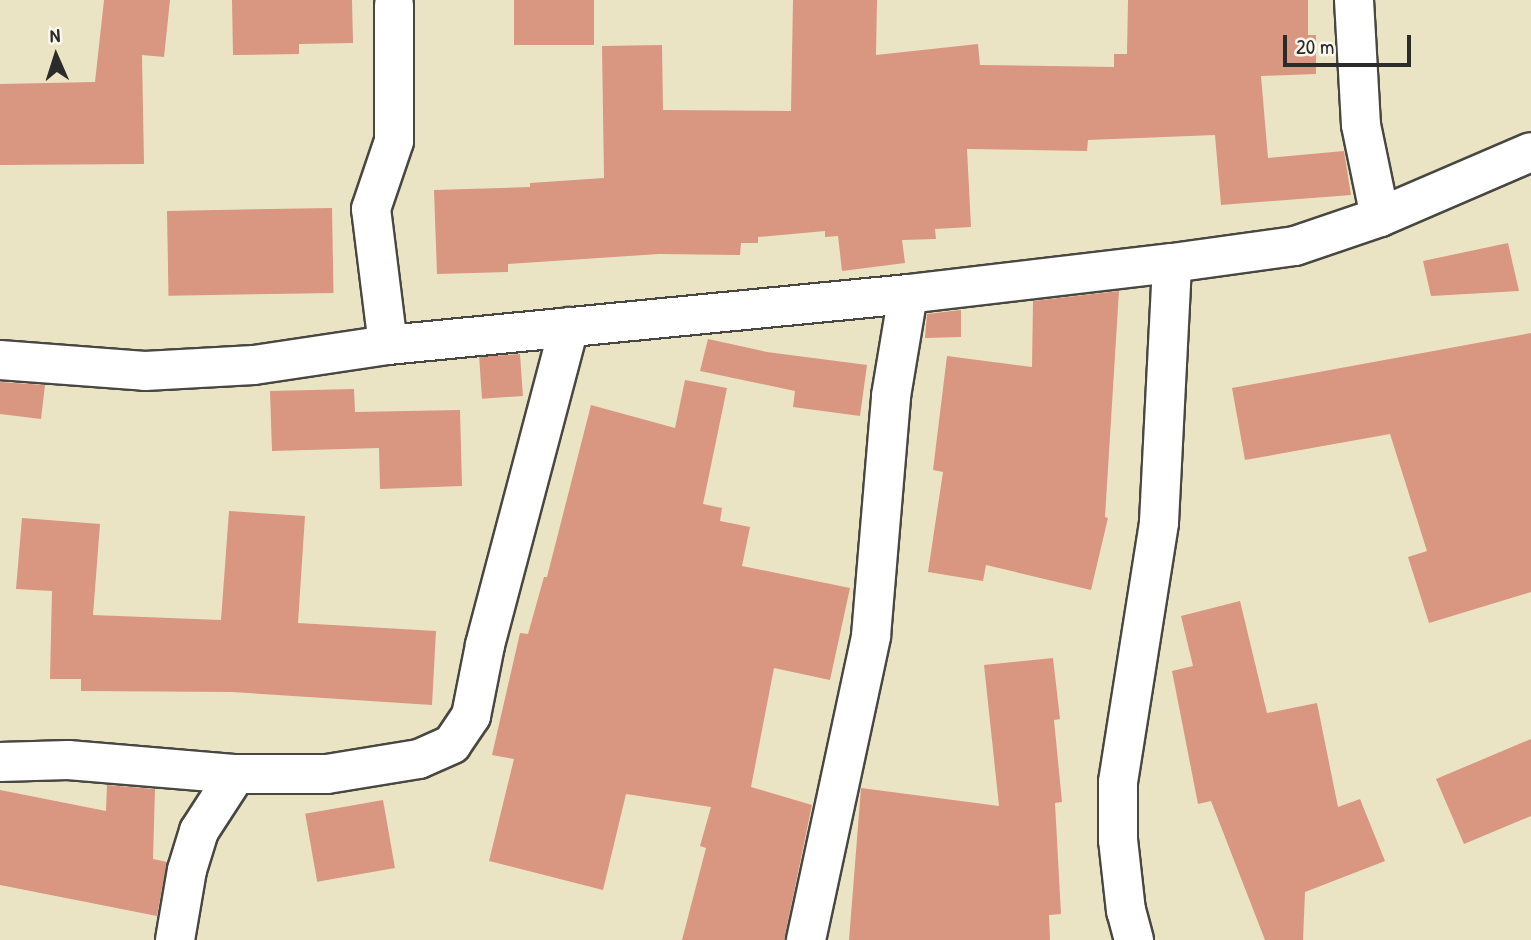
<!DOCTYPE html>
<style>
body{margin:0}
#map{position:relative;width:1531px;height:940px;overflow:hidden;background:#ebe4c4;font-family:"Patrick Hand",sans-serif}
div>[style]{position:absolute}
.building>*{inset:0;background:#d99680;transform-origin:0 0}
.roads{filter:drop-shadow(2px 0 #484742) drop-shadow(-2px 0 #484742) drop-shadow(0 2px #484742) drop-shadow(0 -2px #484742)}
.minor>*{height:38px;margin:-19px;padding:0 19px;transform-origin:19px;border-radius:19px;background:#fff}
span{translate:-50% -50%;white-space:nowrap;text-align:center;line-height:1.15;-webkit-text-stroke:6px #fbf7ec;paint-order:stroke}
.north{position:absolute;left:21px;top:21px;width:70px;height:70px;-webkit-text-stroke:5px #fbf7ec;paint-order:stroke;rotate:357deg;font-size:19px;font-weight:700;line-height:28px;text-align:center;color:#2b2b2b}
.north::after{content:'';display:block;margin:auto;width:24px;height:32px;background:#2b2b2b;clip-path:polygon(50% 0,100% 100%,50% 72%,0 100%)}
.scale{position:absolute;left:1283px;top:35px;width:128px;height:32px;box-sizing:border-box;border:4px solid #2b2b2b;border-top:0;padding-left:9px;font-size:21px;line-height:24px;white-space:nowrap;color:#2b2b2b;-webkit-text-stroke:5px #fbf7ec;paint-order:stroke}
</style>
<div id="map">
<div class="building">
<div style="clip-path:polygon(104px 0,170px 0,164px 57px,142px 55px,144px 164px,0 165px,0 84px,95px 82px)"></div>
<div style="clip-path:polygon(232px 0,352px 0,353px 43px,299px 44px,299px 54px,233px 55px)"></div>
<div style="left:514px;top:0;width:80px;height:45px"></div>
<div style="clip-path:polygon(793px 0,877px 0,876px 55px,978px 44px,980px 65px,1114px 67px,1114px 54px,1127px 54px,1128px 0,1308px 0,1308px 35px,1316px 35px,1316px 74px,1261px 76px,1268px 158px,1344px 151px,1351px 195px,1221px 205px,1215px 135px,1088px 140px,1087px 151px,967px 149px,971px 227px,935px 229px,936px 239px,902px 240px,905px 263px,842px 271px,838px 236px,825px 237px,825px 231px,758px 237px,758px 243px,741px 243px,740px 255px,659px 254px,508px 264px,508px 272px,437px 274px,434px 190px,530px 187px,530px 183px,604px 178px,602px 46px,662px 45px,663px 110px,791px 111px)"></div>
<div style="left:332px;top:208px;width:85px;height:165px;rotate:89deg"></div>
<div style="clip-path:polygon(1508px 243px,1519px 291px,1431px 296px,1423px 261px)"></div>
<div style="clip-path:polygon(1119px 291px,1105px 517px,1108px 518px,1091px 590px,986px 565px,983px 581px,928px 572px,943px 472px,933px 470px,947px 356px,1032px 367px,1033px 301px)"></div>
<div style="clip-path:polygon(961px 310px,961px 337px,925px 338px,927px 314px)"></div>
<div style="clip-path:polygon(1531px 333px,1531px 592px,1429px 623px,1408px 557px,1427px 551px,1390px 434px,1245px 460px,1232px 388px)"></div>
<div style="clip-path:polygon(708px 339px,767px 352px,867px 365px,860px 416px,793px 407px,795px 391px,700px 371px)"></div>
<div style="left:520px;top:354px;width:42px;height:41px;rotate:86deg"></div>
<div style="clip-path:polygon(685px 380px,727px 388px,703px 504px,722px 508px,720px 521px,750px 527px,742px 566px,850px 588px,830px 680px,774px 668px,751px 787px,812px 805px,784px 940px,682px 940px,706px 848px,700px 846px,711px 807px,626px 794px,603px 890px,489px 861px,514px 759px,492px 755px,520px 633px,528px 634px,544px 577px,547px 577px,591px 405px,675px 428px)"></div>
<div style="clip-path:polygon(0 382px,45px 385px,41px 419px,0 414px)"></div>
<div style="clip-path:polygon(354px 389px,355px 412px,460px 410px,462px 486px,380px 489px,379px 448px,272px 451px,270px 391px)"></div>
<div style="clip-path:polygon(229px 511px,305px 516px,298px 623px,436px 631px,432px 705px,232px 692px,81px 691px,81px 679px,50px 679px,52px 591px,16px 589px,22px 518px,100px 524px,93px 615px,221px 620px)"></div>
<div style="clip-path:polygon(1240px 601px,1267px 713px,1317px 703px,1338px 807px,1360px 799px,1385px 861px,1305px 892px,1303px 940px,1265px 940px,1211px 801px,1198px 804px,1172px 671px,1193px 666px,1181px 616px)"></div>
<div style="clip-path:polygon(1053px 658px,1060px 719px,1054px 720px,1062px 802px,1055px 803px,1061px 914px,1049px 915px,1050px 940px,849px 940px,861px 788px,999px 806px,984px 665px)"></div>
<div style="clip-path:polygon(1531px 739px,1531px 816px,1464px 844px,1436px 779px)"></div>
<div style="clip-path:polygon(107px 785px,155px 789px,153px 859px,167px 862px,157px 916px,0 885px,0 790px,106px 811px)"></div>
<div style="left:383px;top:800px;width:69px;height:79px;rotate:80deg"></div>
</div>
<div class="roads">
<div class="minor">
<div style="left:1354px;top:0;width:125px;rotate:86.8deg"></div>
<div style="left:1361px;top:125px;width:94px;rotate:78.3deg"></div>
<div style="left:388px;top:345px;width:137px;rotate:-97.1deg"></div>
<div style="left:371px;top:209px;width:72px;rotate:-71.3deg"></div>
<div style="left:394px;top:141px;width:136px;rotate:-90deg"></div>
<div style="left:0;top:360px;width:145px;rotate:4.3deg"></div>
<div style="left:145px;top:371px;width:109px;rotate:-3.2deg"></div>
<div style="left:254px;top:365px;width:135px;rotate:-8.5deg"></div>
<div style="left:388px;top:345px;width:522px;rotate:-5.6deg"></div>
<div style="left:908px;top:294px;width:266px;rotate:-6.7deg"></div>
<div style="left:1172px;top:263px;width:124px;rotate:-7.9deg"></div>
<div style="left:1295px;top:246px;width:90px;rotate:-18.8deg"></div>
<div style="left:1380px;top:217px;width:164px;rotate:-23.3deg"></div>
<div style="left:0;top:762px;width:68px;rotate:-1.7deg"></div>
<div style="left:68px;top:760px;width:169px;rotate:4.8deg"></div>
<div style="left:236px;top:774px;width:91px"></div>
<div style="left:327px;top:774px;width:93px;rotate:-9.3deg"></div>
<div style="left:419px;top:759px;width:36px;rotate:-24deg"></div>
<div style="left:452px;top:744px;width:34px;rotate:-56deg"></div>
<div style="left:471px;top:716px;width:72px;rotate:-78.8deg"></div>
<div style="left:485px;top:645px;width:329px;rotate:-75.2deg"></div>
<div style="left:175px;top:940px;width:71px;rotate:-80.3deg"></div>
<div style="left:187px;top:870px;width:41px;rotate:-72.9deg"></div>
<div style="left:199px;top:831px;width:68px;rotate:-57deg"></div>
<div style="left:806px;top:940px;width:311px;rotate:-77.9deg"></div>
<div style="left:871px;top:636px;width:241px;rotate:-85.2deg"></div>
<div style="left:891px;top:396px;width:103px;rotate:-80.5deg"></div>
<div style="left:1134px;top:940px;width:30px;rotate:-105deg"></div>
<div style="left:1126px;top:911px;width:71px;rotate:-96.4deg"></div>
<div style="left:1118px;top:840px;width:58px;rotate:-90deg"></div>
<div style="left:1118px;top:782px;width:263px;rotate:-81deg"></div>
<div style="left:1159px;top:522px;width:259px;rotate:-87.1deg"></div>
</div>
</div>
<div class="north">N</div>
<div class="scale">20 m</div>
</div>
